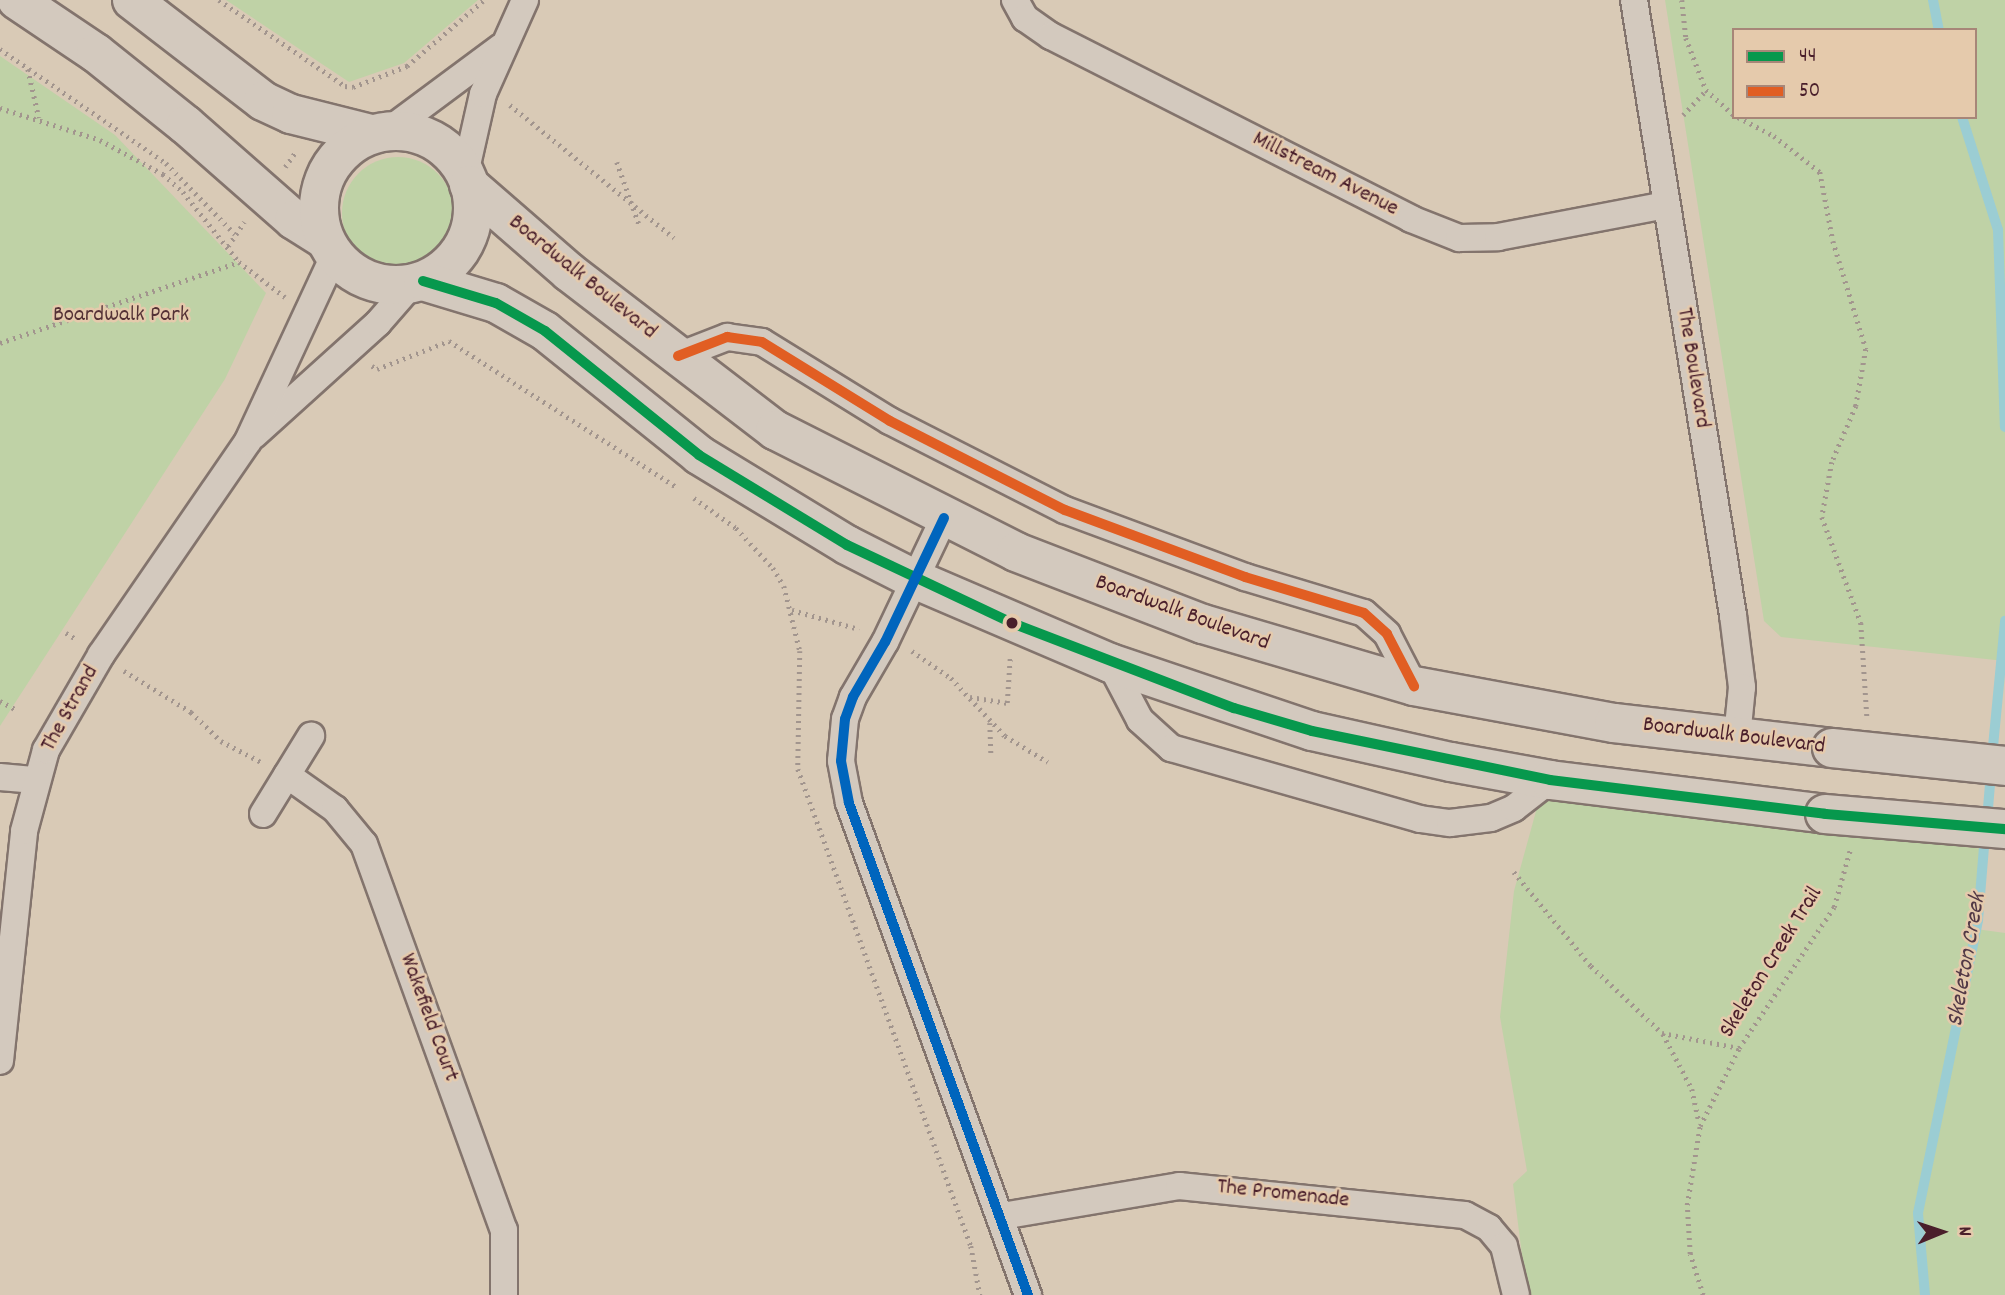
<!DOCTYPE html>
<style>
body{margin:0}
#map{position:relative;width:2005px;height:1295px;overflow:hidden;background:#d9cab6;font-family:Dekko,sans-serif}
div>[style]{position:absolute}
.green>*{inset:0;background:#bfd2a6}
.round{border-radius:50%}
.stream>*{height:10px;margin:-5px;padding:0 5px;transform-origin:5px;border-radius:5px;background:#9bcdd3}
.path>*{height:4.5px;margin-top:-2.25px;transform-origin:0;background:repeating-linear-gradient(90deg,#a2958e 0 2px,transparent 0 7px)}
.roads{filter:drop-shadow(2px 0 #83746d) drop-shadow(-2px 0 #83746d) drop-shadow(0 2px #83746d) drop-shadow(0 -2px #83746d)}
.street>*{height:26px;margin:-13px;padding:0 13px;transform-origin:13px;border-radius:13px;background:#d3c9be}
.secondary>*{height:38px;margin:-19px;padding:0 19px;transform-origin:19px;border-radius:19px;background:#d3c9be}
.secondary>.ring{margin:-19px;padding:0;box-sizing:content-box;background:none;border:38px solid #d3c9be;border-radius:50%}
.bridges{filter:drop-shadow(2px 0 #83746d) drop-shadow(-2px 0 #83746d) drop-shadow(0 2px #83746d) drop-shadow(0 -2px #83746d)}
.secondary-bridge>*{height:38px;margin:-19px;padding:0 19px;transform-origin:19px;border-radius:19px;background:#d3c9be}
.bus-1>*{height:10px;margin:-5px;padding:0 5px;transform-origin:5px;border-radius:5px;background:#07984d}
.bus-2>*{height:10px;margin:-5px;padding:0 5px;transform-origin:5px;border-radius:5px;background:#e15e23}
.bus-3>*{height:10px;margin:-5px;padding:0 5px;transform-origin:5px;border-radius:5px;background:#0065bd}
.dots>*{width:19px;height:19px;translate:-50% -50%;box-sizing:border-box;border:4px solid #e5caac;border-radius:50%}
span{translate:-50% -50%;white-space:nowrap;text-align:center;line-height:1.15;-webkit-text-stroke:5px #e5caac;paint-order:stroke}
.street-label{font-size:23px;color:#4a1f2b}
.park-label{font-size:23px;color:#543236}
.water-label{font-size:24px;color:#523946;font-style:italic}
.legend{position:absolute;left:1732px;top:28px;width:245px;height:91px;box-sizing:border-box;background:#e5caac;border:2px solid #a78678;margin:0;padding:9px 12px;list-style:none;font-size:21px;color:#4a1f2b}
.legend li{display:flex;align-items:center;gap:14px;height:35px}
.legend b{width:35px;border:2px solid #a78678}
.north{position:absolute;left:1907px;top:1197px;width:70px;height:70px;-webkit-text-stroke:5px #e5caac;paint-order:stroke;rotate:88deg;font-size:19px;font-weight:700;line-height:28px;text-align:center;color:#4a1f2b}
.north::after{content:'';display:block;margin:auto;width:24px;height:32px;background:#4a1f2b;clip-path:polygon(50% 0,100% 100%,50% 72%,0 100%)}
</style>
<div id="map">
<div class="green">
<div style="clip-path:polygon(226px 0,478px 0,404px 63px,349px 82px)"></div>
<div style="clip-path:polygon(evenodd,1665px 0,2005px 0,2005px 661px,1781px 637px,1764px 621px,1665px 0,1734px 30px,1975px 30px,1975px 117px,1734px 117px,1734px 30px)"></div>
<div style="clip-path:polygon(0 56px,115px 135px,266px 293px,225px 379px,0 726px)"></div>
<div class="round" style="left:342px;top:157px;width:112px;height:112px"></div>
<div style="clip-path:polygon(1541px 793px,1795px 829px,1984px 849px,1976px 929px,2005px 933px,2005px 1295px,1527px 1295px,1513px 1184px,1527px 1171px,1500px 1017px,1514px 891px)"></div>
</div>
<div class="stream">
<div style="left:1933px;top:0;width:31px;rotate:79deg"></div>
<div style="left:1962px;top:117px;width:119px;rotate:72.3deg"></div>
<div style="left:1998px;top:230px;width:197px;rotate:88deg"></div>
<div style="left:1992px;top:757px;width:137px;rotate:-84.5deg"></div>
<div style="left:1987px;top:820px;width:48px;rotate:-85.2deg"></div>
<div style="left:1925px;top:1295px;width:82px;rotate:-94.9deg"></div>
<div style="left:1918px;top:1213px;width:299px;rotate:-78.4deg"></div>
<div style="left:1978px;top:920px;width:85px;rotate:-85.3deg"></div>
</div>
<div class="path">
<div style="left:219px;top:0;width:153px;rotate:34.3deg"></div>
<div style="left:345px;top:86px;width:8px;rotate:7deg"></div>
<div style="left:353px;top:87px;width:58px;rotate:-21.3deg"></div>
<div style="left:407px;top:66px;width:101px;rotate:-40.6deg"></div>
<div style="left:1682px;top:0;width:38px;rotate:84deg"></div>
<div style="left:1686px;top:38px;width:56px;rotate:69deg"></div>
<div style="left:1706px;top:90px;width:38px;rotate:42deg"></div>
<div style="left:0;top:49px;width:201px;rotate:34.5deg"></div>
<div style="left:166px;top:163px;width:99px;rotate:45.8deg"></div>
<div style="left:28px;top:69px;width:50px;rotate:77.3deg"></div>
<div style="left:510px;top:105px;width:211px;rotate:39deg"></div>
<div style="left:0;top:108px;width:105px;rotate:17.7deg"></div>
<div style="left:100px;top:140px;width:72px;rotate:28.4deg"></div>
<div style="left:163px;top:174px;width:27px;rotate:42deg"></div>
<div style="left:183px;top:192px;width:90px;rotate:51.3deg"></div>
<div style="left:239px;top:262px;width:58px;rotate:37.3deg"></div>
<div style="left:1683px;top:115px;width:34px;rotate:-47deg"></div>
<div style="left:1738px;top:117px;width:41px;rotate:27.8deg"></div>
<div style="left:1774px;top:136px;width:58px;rotate:38deg"></div>
<div style="left:1820px;top:172px;width:70px;rotate:79.3deg"></div>
<div style="left:1833px;top:241px;width:113px;rotate:73deg"></div>
<div style="left:1866px;top:349px;width:58px;rotate:100deg"></div>
<div style="left:1856px;top:406px;width:61px;rotate:113.2deg"></div>
<div style="left:1832px;top:462px;width:56px;rotate:100.3deg"></div>
<div style="left:1822px;top:517px;width:113px;rotate:69.8deg"></div>
<div style="left:1861px;top:623px;width:94px;rotate:86.3deg"></div>
<div style="left:617px;top:162px;width:66px;rotate:70.5deg"></div>
<div style="left:285px;top:167px;width:19px;rotate:-55deg"></div>
<div style="left:228px;top:246px;width:29px;rotate:-56deg"></div>
<div style="left:0;top:343px;width:252px;rotate:-18.7deg"></div>
<div style="left:372px;top:366px;width:6px;rotate:31deg"></div>
<div style="left:377px;top:369px;width:77px;rotate:-21.3deg"></div>
<div style="left:449px;top:341px;width:272px;rotate:32.7deg"></div>
<div style="left:694px;top:498px;width:52px;rotate:35.5deg"></div>
<div style="left:736px;top:528px;width:54px;rotate:47.2deg"></div>
<div style="left:773px;top:568px;width:21px;rotate:59deg"></div>
<div style="left:784px;top:586px;width:67px;rotate:76.2deg"></div>
<div style="left:800px;top:651px;width:118px;rotate:91deg"></div>
<div style="left:798px;top:769px;width:507px;rotate:70.07deg"></div>
<div style="left:971px;top:1246px;width:50px;rotate:79.6deg"></div>
<div style="left:792px;top:610px;width:70px;rotate:15.8deg"></div>
<div style="left:66px;top:633px;width:12px;rotate:31deg"></div>
<div style="left:912px;top:651px;width:47px;rotate:34.7deg"></div>
<div style="left:951px;top:678px;width:79px;rotate:47deg"></div>
<div style="left:1005px;top:736px;width:50px;rotate:31.2deg"></div>
<div style="left:124px;top:671px;width:79px;rotate:31.5deg"></div>
<div style="left:191px;top:712px;width:42px;rotate:44deg"></div>
<div style="left:221px;top:741px;width:45px;rotate:27.7deg"></div>
<div style="left:970px;top:697px;width:37px;rotate:9deg"></div>
<div style="left:1007px;top:703px;width:45px;rotate:-86.2deg"></div>
<div style="left:0;top:701px;width:17px;rotate:28deg"></div>
<div style="left:990px;top:723px;width:30px;rotate:88deg"></div>
<div style="left:1514px;top:872px;width:122px;rotate:50.7deg"></div>
<div style="left:1591px;top:966px;width:98px;rotate:43.3deg"></div>
<div style="left:1662px;top:1033px;width:78px;rotate:11deg"></div>
<div style="left:1663px;top:1034px;width:62px;rotate:62.2deg"></div>
<div style="left:1692px;top:1089px;width:34px;rotate:78deg"></div>
<div style="left:1703px;top:1295px;width:43px;rotate:-107.6deg"></div>
<div style="left:1690px;top:1254px;width:49px;rotate:-93.5deg"></div>
<div style="left:1687px;top:1205px;width:80px;rotate:-80.7deg"></div>
<div style="left:1700px;top:1126px;width:87px;rotate:-63.4deg"></div>
<div style="left:1739px;top:1048px;width:170px;rotate:-56deg"></div>
<div style="left:1834px;top:907px;width:59px;rotate:-74.3deg"></div>
</div>
<div class="roads">
<div class="street">
<div style="left:1015px;top:0;width:21px;rotate:61deg"></div>
<div style="left:1025px;top:18px;width:32px;rotate:35deg"></div>
<div style="left:1051px;top:36px;width:404px;rotate:26.9deg"></div>
<div style="left:1411px;top:219px;width:52px;rotate:21.6deg"></div>
<div style="left:1459px;top:238px;width:39px;rotate:-1deg"></div>
<div style="left:1498px;top:237px;width:171px;rotate:-10.8deg"></div>
<div style="left:1634px;top:0;width:623px;rotate:80.86deg"></div>
<div style="left:1733px;top:615px;width:73px;rotate:82.9deg"></div>
<div style="left:1742px;top:687px;width:50px;rotate:95.7deg"></div>
<div style="left:388px;top:131px;width:141px;rotate:-36.6deg"></div>
<div style="left:465px;top:174px;width:82px;rotate:-77.3deg"></div>
<div style="left:483px;top:94px;width:103px;rotate:-65.9deg"></div>
<div style="left:678px;top:356px;width:53px;rotate:-21.2deg"></div>
<div style="left:727px;top:337px;width:35px;rotate:8deg"></div>
<div style="left:762px;top:342px;width:150px;rotate:31.7deg"></div>
<div style="left:890px;top:421px;width:196px;rotate:27deg"></div>
<div style="left:1065px;top:510px;width:192px;rotate:20.4deg"></div>
<div style="left:1245px;top:577px;width:124px;rotate:16.8deg"></div>
<div style="left:1364px;top:613px;width:31px;rotate:42deg"></div>
<div style="left:1387px;top:634px;width:59px;rotate:62.6deg"></div>
<div style="left:254px;top:435px;width:167px;rotate:-42.1deg"></div>
<div style="left:378px;top:323px;width:52px;rotate:-48.9deg"></div>
<div style="left:944px;top:518px;width:137px;rotate:115.4deg"></div>
<div style="left:885px;top:642px;width:64px;rotate:120.2deg"></div>
<div style="left:853px;top:697px;width:23px;rotate:110deg"></div>
<div style="left:845px;top:719px;width:42px;rotate:95.4deg"></div>
<div style="left:841px;top:761px;width:43px;rotate:79.2deg"></div>
<div style="left:849px;top:803px;width:524px;rotate:70.01deg"></div>
<div style="left:1110px;top:663px;width:64px;rotate:62.2deg"></div>
<div style="left:1140px;top:720px;width:42px;rotate:42.1deg"></div>
<div style="left:1171px;top:748px;width:259px;rotate:15.9deg"></div>
<div style="left:1420px;top:819px;width:30px;rotate:8deg"></div>
<div style="left:1450px;top:823px;width:41px;rotate:-7deg"></div>
<div style="left:1491px;top:818px;width:25px;rotate:-23deg"></div>
<div style="left:1514px;top:808px;width:46px;rotate:-37.9deg"></div>
<div style="left:287px;top:775px;width:59px;rotate:35.3deg"></div>
<div style="left:335px;top:809px;width:45px;rotate:50.4deg"></div>
<div style="left:364px;top:844px;width:411px;rotate:70.1deg"></div>
<div style="left:504px;top:1230px;width:65px;rotate:90deg"></div>
<div style="left:0;top:777px;width:36px;rotate:5deg"></div>
<div style="left:263px;top:814px;width:92px;rotate:-58.4deg"></div>
<div style="left:0;top:1061px;width:231px;rotate:-84deg"></div>
<div style="left:24px;top:831px;width:84px;rotate:-74.8deg"></div>
<div style="left:46px;top:750px;width:110px;rotate:-59.9deg"></div>
<div style="left:101px;top:655px;width:260px;rotate:-55.5deg"></div>
<div style="left:248px;top:441px;width:204px;rotate:-65.1deg"></div>
<div style="left:1002px;top:1216px;width:180px;rotate:-9.6deg"></div>
<div style="left:1179px;top:1186px;width:287px;rotate:5.8deg"></div>
<div style="left:1465px;top:1215px;width:27px;rotate:28deg"></div>
<div style="left:1489px;top:1228px;width:23px;rotate:50deg"></div>
<div style="left:1504px;top:1246px;width:50px;rotate:76.2deg"></div>
</div>
<div class="secondary">
<div style="left:17px;top:0;width:95px;rotate:33.9deg"></div>
<div style="left:96px;top:53px;width:115px;rotate:38.7deg"></div>
<div style="left:186px;top:125px;width:144px;rotate:41.3deg"></div>
<div style="left:294px;top:220px;width:36px;rotate:32deg"></div>
<div style="left:132px;top:0;width:165px;rotate:37.6deg"></div>
<div style="left:263px;top:101px;width:31px;rotate:25deg"></div>
<div style="left:291px;top:114px;width:82px;rotate:14deg"></div>
<div class="ring" style="left:319px;top:131px;width:116px;height:116px"></div>
<div style="left:469px;top:185px;width:133px;rotate:41deg"></div>
<div style="left:569px;top:272px;width:260px;rotate:37.5deg"></div>
<div style="left:775px;top:430px;width:270px;rotate:26.8deg"></div>
<div style="left:1016px;top:552px;width:200px;rotate:21.1deg"></div>
<div style="left:1203px;top:624px;width:220px;rotate:16.4deg"></div>
<div style="left:1414px;top:686px;width:203px;rotate:10.5deg"></div>
<div style="left:1614px;top:723px;width:219px;rotate:6.5deg"></div>
<div style="left:423px;top:281px;width:76px;rotate:16.8deg"></div>
<div style="left:496px;top:303px;width:56px;rotate:29.7deg"></div>
<div style="left:545px;top:331px;width:198px;rotate:38.8deg"></div>
<div style="left:699px;top:455px;width:173px;rotate:31.3deg"></div>
<div style="left:847px;top:545px;width:75px;rotate:26.9deg"></div>
<div style="left:914px;top:579px;width:213px;rotate:23.2deg"></div>
<div style="left:1110px;top:663px;width:213px;rotate:18.6deg"></div>
<div style="left:1312px;top:731px;width:142px;rotate:12.6deg"></div>
<div style="left:1451px;top:762px;width:101px;rotate:10.3deg"></div>
<div style="left:1550px;top:780px;width:277px;rotate:7deg"></div>
</div>
</div>
<div class="bridges">
<div class="secondary-bridge">
<div style="left:1832px;top:748px;width:174px;rotate:5.9deg"></div>
<div style="left:1825px;top:814px;width:181px;rotate:4.8deg"></div>
</div>
</div>
<div class="bus-1">
<div style="left:423px;top:281px;width:76px;rotate:16.8deg"></div>
<div style="left:496px;top:303px;width:56px;rotate:29.7deg"></div>
<div style="left:545px;top:331px;width:198px;rotate:38.8deg"></div>
<div style="left:699px;top:455px;width:173px;rotate:31.3deg"></div>
<div style="left:847px;top:545px;width:183px;rotate:25.3deg"></div>
<div style="left:1012px;top:623px;width:238px;rotate:21deg"></div>
<div style="left:1234px;top:708px;width:81px;rotate:16.4deg"></div>
<div style="left:1312px;top:731px;width:243px;rotate:11.6deg"></div>
<div style="left:1550px;top:780px;width:277px;rotate:7deg"></div>
<div style="left:1825px;top:814px;width:181px;rotate:4.8deg"></div>
</div>
<div class="bus-2">
<div style="left:678px;top:356px;width:53px;rotate:-21.2deg"></div>
<div style="left:727px;top:337px;width:35px;rotate:8deg"></div>
<div style="left:762px;top:342px;width:150px;rotate:31.7deg"></div>
<div style="left:890px;top:421px;width:196px;rotate:27deg"></div>
<div style="left:1065px;top:510px;width:192px;rotate:20.4deg"></div>
<div style="left:1245px;top:577px;width:124px;rotate:16.8deg"></div>
<div style="left:1364px;top:613px;width:31px;rotate:42deg"></div>
<div style="left:1387px;top:634px;width:59px;rotate:62.6deg"></div>
</div>
<div class="bus-3">
<div style="left:944px;top:518px;width:137px;rotate:115.4deg"></div>
<div style="left:885px;top:642px;width:64px;rotate:120.2deg"></div>
<div style="left:853px;top:697px;width:23px;rotate:110deg"></div>
<div style="left:845px;top:719px;width:42px;rotate:95.4deg"></div>
<div style="left:841px;top:761px;width:43px;rotate:79.2deg"></div>
<div style="left:849px;top:803px;width:524px;rotate:70.01deg"></div>
</div>
<div class="dots">
<div style="left:1012px;top:623px;background:#4a1f2b"></div>
</div>
<div class="street-label">
<span style="left:1325px;top:175px;rotate:27deg">Millstream Avenue</span>
<span style="left:582px;top:278px;rotate:39deg">Boardwalk Boulevard</span>
<span style="left:1692px;top:368px;rotate:81deg">The Boulevard</span>
<span style="left:1182px;top:614px;rotate:20deg">Boardwalk Boulevard</span>
<span style="left:71px;top:709px;rotate:-61deg">The Strand</span>
<span style="left:1734px;top:737px;rotate:7deg">Boardwalk Boulevard</span>
<span style="left:1772px;top:963px;rotate:-58deg">Skeleton Creek Trail</span>
<span style="left:428px;top:1018px;rotate:70deg">Wakefield Court</span>
<span style="left:1283px;top:1195px;rotate:6deg">The Promenade</span>
</div>
<div class="park-label">
<span style="left:121px;top:316px">Boardwalk Park</span>
</div>
<div class="water-label">
<span style="left:1968px;top:960px;rotate:-80deg">Skeleton Creek</span>
</div>
<ul class="legend">
<li><b style="height:9px;background:#07984d"></b>44</li>
<li><b style="height:9px;background:#e15e23"></b>50</li>
</ul>
<div class="north">N</div>
</div>
